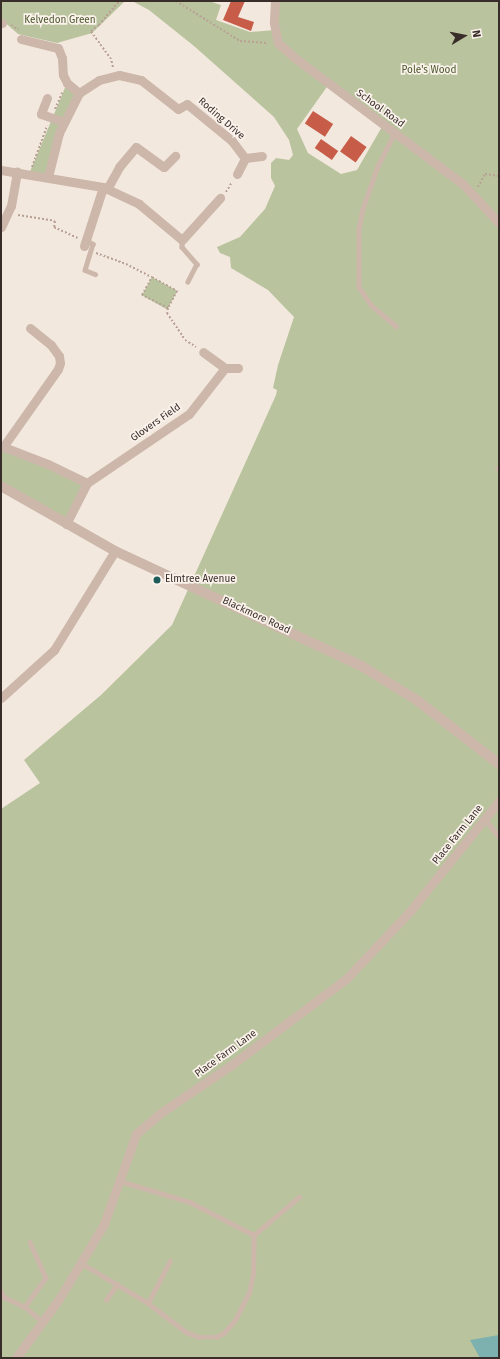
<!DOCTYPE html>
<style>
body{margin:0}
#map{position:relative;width:500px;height:1359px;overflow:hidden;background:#f3e8de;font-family:"Fira Sans",sans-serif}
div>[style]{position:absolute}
.green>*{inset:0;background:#b9c39e;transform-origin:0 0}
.water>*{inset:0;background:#7cb1af}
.building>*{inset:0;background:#c75d48;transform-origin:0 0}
.path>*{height:2px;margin-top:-1px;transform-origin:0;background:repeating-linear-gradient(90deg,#b8a094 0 2px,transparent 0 4px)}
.service>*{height:4.5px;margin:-2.25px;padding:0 2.25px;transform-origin:2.25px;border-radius:2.25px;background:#ccb7aa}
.minor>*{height:9px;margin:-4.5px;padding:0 4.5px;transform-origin:4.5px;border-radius:4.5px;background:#ccb7aa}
.tertiary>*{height:10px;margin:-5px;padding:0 5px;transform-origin:5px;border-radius:5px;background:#ccb7aa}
.dots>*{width:11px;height:11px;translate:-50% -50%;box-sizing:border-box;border:2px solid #faf2eb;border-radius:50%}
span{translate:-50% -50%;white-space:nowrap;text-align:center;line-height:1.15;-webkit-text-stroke:3.5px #faf2eb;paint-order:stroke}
.park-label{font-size:10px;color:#4b582d}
.street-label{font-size:10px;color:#392d29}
.poi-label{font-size:10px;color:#392d29}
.left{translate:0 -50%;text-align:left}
.frame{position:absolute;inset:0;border:2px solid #392d29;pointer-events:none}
.north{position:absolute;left:444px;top:16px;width:40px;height:40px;-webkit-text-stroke:3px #faf2eb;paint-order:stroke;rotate:80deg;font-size:11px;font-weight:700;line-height:16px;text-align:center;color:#392d29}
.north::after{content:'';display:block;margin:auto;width:14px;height:18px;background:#392d29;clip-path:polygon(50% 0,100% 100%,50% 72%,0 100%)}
</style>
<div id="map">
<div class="green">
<div style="clip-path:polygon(1px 1px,125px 1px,92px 33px,57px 43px,18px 34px,1px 19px)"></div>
<div style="clip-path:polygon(evenodd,132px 1px,209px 1px,221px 5px,216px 20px,250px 32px,275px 30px,276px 1px,499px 1px,499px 1358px,1px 1358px,1px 809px,40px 783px,24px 760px,101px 695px,172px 625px,276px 395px,277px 390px,273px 388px,278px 365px,294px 317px,268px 290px,231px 268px,230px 257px,220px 253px,217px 247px,240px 237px,265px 209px,275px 186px,271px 178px,271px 163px,276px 158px,289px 160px,293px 155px,289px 140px,274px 117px,194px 46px,149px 10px,132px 1px,329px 84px,383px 125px,357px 170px,341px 174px,308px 153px,297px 129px,329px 84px)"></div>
<div style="clip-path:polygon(67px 83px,79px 93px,69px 112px,48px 177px,29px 174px)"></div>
<div style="left:152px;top:277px;width:29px;height:21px;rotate:29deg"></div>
<div style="clip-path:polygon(1px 446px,87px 483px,66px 524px,1px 486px)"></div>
</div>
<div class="water">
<div style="clip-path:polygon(499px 1335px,499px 1358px,480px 1358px,470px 1340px)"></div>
</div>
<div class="building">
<div style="clip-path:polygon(231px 1px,245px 1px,238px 17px,254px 22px,251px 31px,223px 20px)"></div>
<div style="left:313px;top:111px;width:24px;height:15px;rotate:33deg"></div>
<div style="left:351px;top:136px;width:19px;height:19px;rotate:35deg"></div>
<div style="left:321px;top:139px;width:21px;height:11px;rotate:35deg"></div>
</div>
<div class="path">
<div style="left:176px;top:1px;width:75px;rotate:32deg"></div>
<div style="left:240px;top:41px;width:28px;rotate:4deg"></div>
<div style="left:11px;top:25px;width:9px;rotate:32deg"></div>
<div style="left:113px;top:67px;width:8px;rotate:-104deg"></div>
<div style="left:111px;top:59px;width:34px;rotate:-126deg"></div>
<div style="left:91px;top:31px;width:10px;rotate:-37deg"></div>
<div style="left:99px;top:25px;width:31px;rotate:-50deg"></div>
<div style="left:55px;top:109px;width:20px;rotate:-66deg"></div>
<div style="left:32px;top:167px;width:44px;rotate:-69.9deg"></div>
<div style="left:478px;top:187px;width:15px;rotate:-62deg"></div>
<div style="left:485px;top:174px;width:14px;rotate:8deg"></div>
<div style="left:226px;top:192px;width:12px;rotate:-59deg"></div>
<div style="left:18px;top:215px;width:37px;rotate:9deg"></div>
<div style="left:55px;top:221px;width:6px;rotate:99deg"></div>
<div style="left:54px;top:227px;width:26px;rotate:25deg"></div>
<div style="left:96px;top:253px;width:32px;rotate:20deg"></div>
<div style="left:126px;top:264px;width:29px;rotate:27deg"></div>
<div style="left:152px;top:277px;width:29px;rotate:29deg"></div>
<div style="left:177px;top:291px;width:19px;rotate:118deg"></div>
<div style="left:168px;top:308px;width:29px;rotate:-153deg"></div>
<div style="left:142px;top:295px;width:21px;rotate:-61deg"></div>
<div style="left:168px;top:308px;width:5px;rotate:101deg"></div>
<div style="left:167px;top:313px;width:32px;rotate:56deg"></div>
<div style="left:185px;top:340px;width:13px;rotate:32deg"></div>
</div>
<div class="service">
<div style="left:395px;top:133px;width:37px;rotate:117deg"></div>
<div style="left:378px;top:166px;width:46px;rotate:109.2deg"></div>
<div style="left:363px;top:209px;width:20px;rotate:101deg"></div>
<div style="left:359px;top:229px;width:58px;rotate:90deg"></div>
<div style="left:359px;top:287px;width:22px;rotate:56deg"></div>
<div style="left:371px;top:305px;width:33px;rotate:40deg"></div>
<div style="left:86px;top:240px;width:8px;rotate:30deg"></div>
<div style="left:93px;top:244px;width:27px;rotate:107deg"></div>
<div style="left:85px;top:270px;width:11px;rotate:22deg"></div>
<div style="left:182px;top:240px;width:7px;rotate:90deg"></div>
<div style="left:182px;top:247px;width:23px;rotate:49deg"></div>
<div style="left:197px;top:264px;width:20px;rotate:117deg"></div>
<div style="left:497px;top:469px;width:2px"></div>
<div style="left:485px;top:819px;width:23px;rotate:52deg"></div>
<div style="left:120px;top:1181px;width:73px;rotate:16.7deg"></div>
<div style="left:190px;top:1202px;width:72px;rotate:27.3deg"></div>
<div style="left:30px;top:1242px;width:39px;rotate:66deg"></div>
<div style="left:46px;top:1278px;width:36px;rotate:126deg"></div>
<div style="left:25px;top:1307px;width:23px;rotate:40deg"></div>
<div style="left:81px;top:1263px;width:78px;rotate:30.8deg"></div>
<div style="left:148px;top:1303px;width:48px;rotate:37.3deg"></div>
<div style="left:186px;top:1332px;width:14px;rotate:21deg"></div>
<div style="left:199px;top:1337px;width:17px"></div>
<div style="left:216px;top:1337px;width:9px;rotate:-27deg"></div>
<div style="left:224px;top:1333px;width:17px;rotate:-50deg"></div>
<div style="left:235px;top:1320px;width:30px;rotate:-63deg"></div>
<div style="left:249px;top:1293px;width:19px;rotate:-78deg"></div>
<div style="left:253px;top:1274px;width:39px;rotate:-89deg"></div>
<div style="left:254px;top:1235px;width:59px;rotate:-40.2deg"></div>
<div style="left:1px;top:1291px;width:7px;rotate:63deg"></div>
<div style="left:4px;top:1297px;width:23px;rotate:25deg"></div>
<div style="left:106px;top:1300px;width:19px;rotate:-55deg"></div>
<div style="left:148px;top:1303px;width:47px;rotate:-62.4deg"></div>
</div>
<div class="minor">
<div style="left:275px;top:1px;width:22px;rotate:93deg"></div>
<div style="left:274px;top:23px;width:20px;rotate:79deg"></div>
<div style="left:278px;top:43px;width:23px;rotate:41deg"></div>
<div style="left:295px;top:58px;width:210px;rotate:36.9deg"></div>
<div style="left:463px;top:184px;width:53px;rotate:47.3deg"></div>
<div style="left:1px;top:23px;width:1px"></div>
<div style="left:21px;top:39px;width:38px;rotate:14deg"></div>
<div style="left:58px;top:48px;width:11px;rotate:68deg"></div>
<div style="left:62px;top:58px;width:17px;rotate:87deg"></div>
<div style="left:63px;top:75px;width:9px;rotate:63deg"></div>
<div style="left:67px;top:83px;width:16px;rotate:40deg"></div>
<div style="left:47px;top:98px;width:17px;rotate:111deg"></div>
<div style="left:41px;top:114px;width:24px;rotate:19deg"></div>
<div style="left:1px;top:170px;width:103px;rotate:9.5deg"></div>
<div style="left:103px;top:187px;width:40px;rotate:25deg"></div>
<div style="left:139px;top:204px;width:56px;rotate:39.9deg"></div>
<div style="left:182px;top:240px;width:57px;rotate:-47.9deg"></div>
<div style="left:237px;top:174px;width:18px;rotate:-63deg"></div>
<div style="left:48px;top:177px;width:45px;rotate:-76deg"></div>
<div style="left:59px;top:133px;width:45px;rotate:-63.4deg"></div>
<div style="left:79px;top:93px;width:24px;rotate:-33deg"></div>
<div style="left:99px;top:80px;width:21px;rotate:-14deg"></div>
<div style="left:119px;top:75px;width:23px;rotate:13deg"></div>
<div style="left:141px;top:80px;width:47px;rotate:38.1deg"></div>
<div style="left:178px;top:109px;width:10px;rotate:-29deg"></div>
<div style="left:187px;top:104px;width:58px;rotate:39.4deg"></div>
<div style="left:232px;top:141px;width:21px;rotate:53deg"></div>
<div style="left:245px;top:158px;width:17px;rotate:-7deg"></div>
<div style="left:107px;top:189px;width:25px;rotate:-61deg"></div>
<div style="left:119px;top:167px;width:26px;rotate:-50deg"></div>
<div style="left:136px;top:147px;width:34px;rotate:36deg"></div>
<div style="left:164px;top:167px;width:16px;rotate:-45deg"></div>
<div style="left:1px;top:227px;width:23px;rotate:-65deg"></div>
<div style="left:11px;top:206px;width:35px;rotate:-80deg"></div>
<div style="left:84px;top:246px;width:62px;rotate:-72.1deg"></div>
<div style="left:225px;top:368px;width:13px"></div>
<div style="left:1px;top:446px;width:50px;rotate:21deg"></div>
<div style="left:48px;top:464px;width:43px;rotate:26deg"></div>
<div style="left:87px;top:483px;width:46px;rotate:117.1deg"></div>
<div style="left:3px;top:447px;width:95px;rotate:-54.8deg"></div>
<div style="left:58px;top:369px;width:6px;rotate:-72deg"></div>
<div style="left:60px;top:363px;width:7px;rotate:-98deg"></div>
<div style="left:59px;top:356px;width:14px;rotate:-126deg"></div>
<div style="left:51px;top:345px;width:27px;rotate:-141deg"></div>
<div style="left:87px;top:483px;width:123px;rotate:-34.1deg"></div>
<div style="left:189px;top:414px;width:58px;rotate:-52deg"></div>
<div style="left:225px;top:368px;width:27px;rotate:-144deg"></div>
<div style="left:1px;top:698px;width:72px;rotate:-42.2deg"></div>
<div style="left:54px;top:650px;width:116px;rotate:-58.4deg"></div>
<div style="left:16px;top:1358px;width:73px;rotate:-53.9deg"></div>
<div style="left:59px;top:1299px;width:87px;rotate:-59deg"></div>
<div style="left:104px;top:1224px;width:96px;rotate:-70.4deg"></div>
<div style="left:136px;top:1134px;width:30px;rotate:-41deg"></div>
<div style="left:159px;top:1114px;width:86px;rotate:-34.1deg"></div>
<div style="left:230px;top:1066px;width:146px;rotate:-36.9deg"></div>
<div style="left:347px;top:978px;width:93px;rotate:-46.7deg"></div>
<div style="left:411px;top:910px;width:140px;rotate:-51.1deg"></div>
</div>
<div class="tertiary">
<div style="left:1px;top:486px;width:131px;rotate:29.7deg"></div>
<div style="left:115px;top:551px;width:270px;rotate:25deg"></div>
<div style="left:360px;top:665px;width:68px;rotate:31.8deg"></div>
<div style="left:418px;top:701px;width:103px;rotate:37.9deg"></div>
</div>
<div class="dots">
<div style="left:157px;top:580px;background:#1e5b5b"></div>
</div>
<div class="park-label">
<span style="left:60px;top:21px">Kelvedon Green</span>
<span style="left:429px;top:71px">Pole's Wood</span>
</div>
<div class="street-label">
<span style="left:380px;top:109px;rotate:36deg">School Road</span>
<span style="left:221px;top:119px;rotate:41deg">Roding Drive</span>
<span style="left:156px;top:423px;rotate:-35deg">Glovers Field</span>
<span style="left:256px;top:616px;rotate:25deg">Blackmore Road</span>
<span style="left:458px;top:835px;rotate:-51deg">Place Farm Lane</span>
<span style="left:226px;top:1054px;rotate:-36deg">Place Farm Lane</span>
</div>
<div class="poi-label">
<span class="left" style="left:165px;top:580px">Elmtree Avenue</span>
</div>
<div class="frame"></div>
<div class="north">N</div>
</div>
